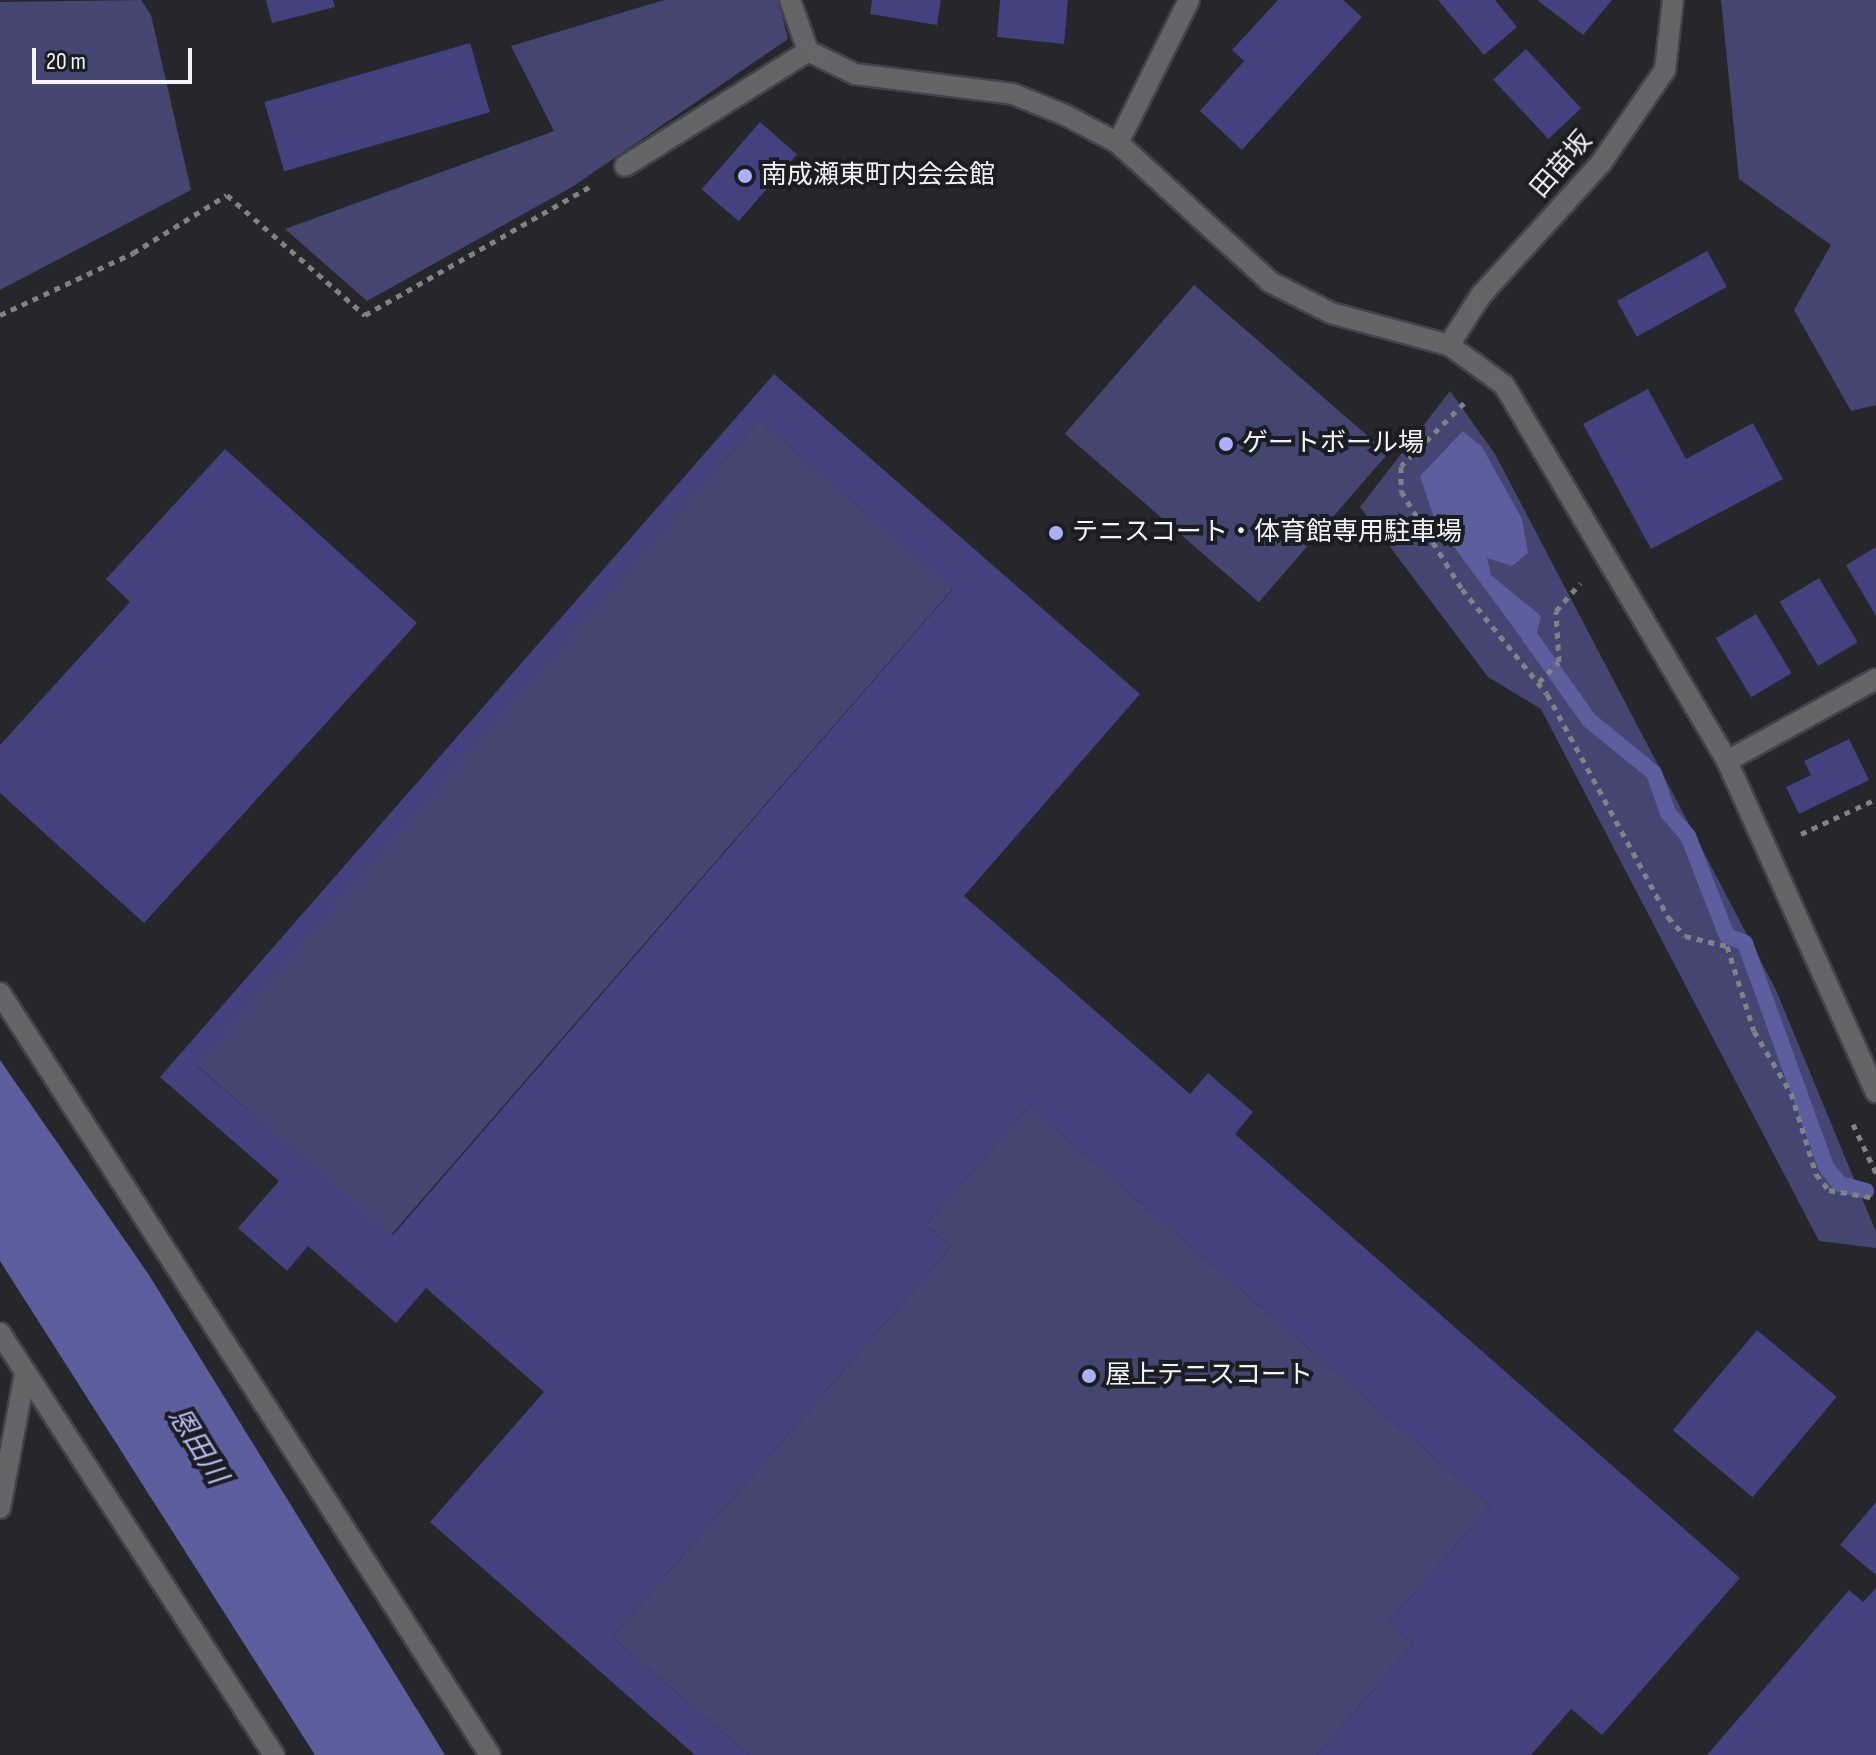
<!DOCTYPE html>
<meta charset="utf-8">
<style>
body{margin:0}
#map{position:relative;width:1876px;height:1755px;overflow:hidden;background:#26262b;font-family:"Sofia Sans Condensed","Noto Sans JP",sans-serif}
div>[style]{position:absolute}
.green>*{inset:0;background:#444571;transform-origin:0 0}
.water>*{inset:0;background:#5d5e9d}
.stream>*{height:16px;margin:-8px;padding:0 8px;transform-origin:8px;border-radius:8px;background:#5d5e9d}
.building>*{inset:0;background:#43417e;transform-origin:0 0}
.path>*{height:5px;margin-top:-2.5px;transform-origin:0;background:repeating-linear-gradient(90deg,#818286 0 6px,transparent 0 12px)}
.roads{filter:drop-shadow(2px 0 #434348) drop-shadow(-2px 0 #434348) drop-shadow(0 2px #434348) drop-shadow(0 -2px #434348)}
.minor>*{height:20px;margin:-10px;padding:0 10px;transform-origin:10px;border-radius:10px;background:#656568}
.dots>*{width:22px;height:22px;translate:-50% -50%;box-sizing:border-box;border:4px solid #1c1d22;border-radius:50%}
span{translate:-50% -50%;white-space:nowrap;text-align:center;line-height:1.15;-webkit-text-stroke:8px #1c1d22;paint-order:stroke}
.street-label{font-size:26px;color:#f3f4f7}
.poi-label{font-size:26px;color:#f3f4f7}
.left{translate:0 -50%;text-align:left}
.water-label{font-size:28px;color:#bcbff6;font-style:italic}
.scale{position:absolute;left:32px;top:48px;width:160px;height:36px;box-sizing:border-box;border:4px solid #f3f4f7;border-top:0;padding-left:10px;font-size:24px;line-height:28px;white-space:nowrap;color:#f3f4f7;-webkit-text-stroke:6px #1c1d22;paint-order:stroke}
</style>
<div id="map">
<div class="green">
<div style="clip-path:polygon(141px 0,151px 15px,191px 190px,0 290px,0 2px)"></div>
<div style="clip-path:polygon(664px 0,778px 0,788px 39px,572px 187px,367px 301px,285px 229px,554px 131px,511px 46px)"></div>
<div style="clip-path:polygon(1721px 0,1876px 0,1876px 405px,1851px 411px,1794px 310px,1831px 245px,1739px 179px)"></div>
<div style="left:1194px;top:285px;width:257px;height:197px;rotate:41deg"></div>
<div style="clip-path:polygon(1450px 391px,1495px 454px,1776px 990px,1876px 1232px,1876px 1248px,1819px 1241px,1541px 709px,1488px 677px,1360px 507px)"></div>
<div style="left:759px;top:420px;width:257px;height:856px;rotate:41deg"></div>
<div style="clip-path:polygon(1029px 1106px,1490px 1506px,1388px 1623px,1413px 1644px,1317px 1755px,749px 1755px,612px 1637px,951px 1247px,926px 1225px)"></div>
</div>
<div class="water">
<div style="clip-path:polygon(1463px 431px,1482px 447px,1522px 519px,1528px 553px,1512px 566px,1487px 558px,1491px 575px,1541px 616px,1535px 639px,1544px 655px,1533px 654px,1435px 521px,1420px 476px)"></div>
<div style="clip-path:polygon(0 1060px,149px 1275px,445px 1755px,315px 1755px,0 1261px)"></div>
</div>
<div class="stream">
<div style="left:1530px;top:637px;width:102px;rotate:54.6deg"></div>
<div style="left:1589px;top:720px;width:84px;rotate:39.2deg"></div>
<div style="left:1654px;top:773px;width:42px;rotate:70.7deg"></div>
<div style="left:1668px;top:813px;width:30px;rotate:49deg"></div>
<div style="left:1688px;top:836px;width:107px;rotate:68.7deg"></div>
<div style="left:1727px;top:936px;width:19px;rotate:21deg"></div>
<div style="left:1745px;top:943px;width:238px;rotate:70.1deg"></div>
<div style="left:1826px;top:1167px;width:22px;rotate:51deg"></div>
<div style="left:1840px;top:1184px;width:27px;rotate:15deg"></div>
</div>
<div class="building">
<div style="clip-path:polygon(266px 0,333px 0,335px 7px,272px 23px)"></div>
<div style="clip-path:polygon(872px 0,941px 0,937px 25px,870px 14px)"></div>
<div style="clip-path:polygon(1000px 0,1068px 0,1064px 44px,997px 37px)"></div>
<div style="clip-path:polygon(1278px 0,1343px 0,1362px 17px,1242px 150px,1200px 111px,1244px 61px,1232px 50px)"></div>
<div style="clip-path:polygon(1438px 0,1495px 0,1517px 27px,1484px 55px)"></div>
<div style="clip-path:polygon(1537px 0,1612px 0,1583px 35px)"></div>
<div style="left:470px;top:43px;width:72px;height:214px;rotate:74deg"></div>
<div style="left:1526px;top:49px;width:81px;height:45px;rotate:47deg"></div>
<div style="left:760px;top:122px;width:49px;height:89px;rotate:41deg"></div>
<div style="left:1707px;top:251px;width:41px;height:103px;rotate:61deg"></div>
<div style="clip-path:polygon(evenodd,774px 374px,1140px 694px,964px 896px,1190px 1094px,1208px 1073px,1253px 1112px,1235px 1134px,1740px 1578px,1602px 1735px,1571px 1709px,1531px 1755px,1317px 1755px,1413px 1644px,1388px 1623px,1490px 1506px,1029px 1106px,926px 1225px,951px 1247px,612px 1637px,749px 1755px,695px 1755px,430px 1522px,544px 1392px,426px 1288px,396px 1323px,308px 1246px,287px 1271px,238px 1228px,279px 1181px,160px 1077px,774px 374px,759px 420px,953px 589px,393px 1235px,198px 1067px,759px 420px)"></div>
<div style="clip-path:polygon(1648px 389px,1686px 459px,1753px 423px,1783px 479px,1651px 549px,1583px 424px)"></div>
<div style="clip-path:polygon(225px 449px,417px 623px,144px 923px,0 793px,0 745px,130px 602px,106px 579px)"></div>
<div style="clip-path:polygon(1876px 547px,1876px 616px,1846px 565px)"></div>
<div style="left:1819px;top:578px;width:75px;height:46px;rotate:59deg"></div>
<div style="left:1756px;top:614px;width:69px;height:47px;rotate:59deg"></div>
<div style="clip-path:polygon(1849px 739px,1869px 780px,1799px 814px,1786px 787px,1811px 775px,1804px 761px)"></div>
<div style="left:1757px;top:1330px;width:104px;height:131px;rotate:40deg"></div>
<div style="clip-path:polygon(1876px 1502px,1876px 1575px,1840px 1545px)"></div>
<div style="clip-path:polygon(1876px 1588px,1876px 1755px,1707px 1755px,1849px 1590px,1863px 1602px)"></div>
</div>
<div class="path">
<div style="left:0;top:315px;width:147px;rotate:-25deg"></div>
<div style="left:133px;top:253px;width:110px;rotate:-31.7deg"></div>
<div style="left:227px;top:195px;width:183px;rotate:41deg"></div>
<div style="left:365px;top:315px;width:262px;rotate:-29.7deg"></div>
<div style="left:1464px;top:403px;width:89px;rotate:135deg"></div>
<div style="left:1401px;top:466px;width:25px;rotate:90deg"></div>
<div style="left:1401px;top:491px;width:115px;rotate:58.1deg"></div>
<div style="left:1462px;top:589px;width:135px;rotate:51deg"></div>
<div style="left:1547px;top:694px;width:254px;rotate:61.5deg"></div>
<div style="left:1668px;top:917px;width:25px;rotate:48deg"></div>
<div style="left:1685px;top:936px;width:43px;rotate:13.4deg"></div>
<div style="left:1727px;top:946px;width:89px;rotate:72.4deg"></div>
<div style="left:1754px;top:1031px;width:72px;rotate:59.2deg"></div>
<div style="left:1791px;top:1093px;width:85px;rotate:72.8deg"></div>
<div style="left:1816px;top:1174px;width:21px;rotate:51deg"></div>
<div style="left:1829px;top:1190px;width:48px;rotate:9.7deg"></div>
<div style="left:1539px;top:682px;width:28px;rotate:-45deg"></div>
<div style="left:1559px;top:662px;width:51px;rotate:-93.4deg"></div>
<div style="left:1556px;top:611px;width:37px;rotate:-49deg"></div>
<div style="left:1801px;top:834px;width:83px;rotate:-25deg"></div>
<div style="left:1853px;top:1124px;width:54px;rotate:64.9deg"></div>
</div>
<div class="roads">
<div class="minor">
<div style="left:790px;top:0;width:54px;rotate:70.6deg"></div>
<div style="left:808px;top:51px;width:52px;rotate:26.1deg"></div>
<div style="left:855px;top:74px;width:159px;rotate:7.2deg"></div>
<div style="left:1013px;top:94px;width:56px;rotate:22deg"></div>
<div style="left:1065px;top:115px;width:60px;rotate:27.8deg"></div>
<div style="left:1118px;top:143px;width:206px;rotate:42.4deg"></div>
<div style="left:1270px;top:282px;width:68px;rotate:26.9deg"></div>
<div style="left:1331px;top:313px;width:122px;rotate:15.2deg"></div>
<div style="left:1449px;top:345px;width:68px;rotate:36deg"></div>
<div style="left:1504px;top:385px;width:437px;rotate:59.3deg"></div>
<div style="left:1727px;top:761px;width:363px;rotate:65.8deg"></div>
<div style="left:1118px;top:143px;width:160px;rotate:-63.6deg"></div>
<div style="left:625px;top:166px;width:216px;rotate:-32.1deg"></div>
<div style="left:1449px;top:345px;width:59px;rotate:-57.4deg"></div>
<div style="left:1481px;top:295px;width:178px;rotate:-47.7deg"></div>
<div style="left:1601px;top:163px;width:113px;rotate:-55.5deg"></div>
<div style="left:1665px;top:70px;width:70px;rotate:-83.5deg"></div>
<div style="left:1727px;top:761px;width:170px;rotate:-28.8deg"></div>
<div style="left:0;top:993px;width:906px;rotate:57.26deg"></div>
<div style="left:0;top:1333px;width:503px;rotate:57deg"></div>
<div style="left:0;top:1508px;width:137px;rotate:-79.5deg"></div>
</div>
</div>
<div class="dots">
<div style="left:745px;top:176px;background:#acaffb"></div>
<div style="left:1226px;top:444px;background:#acaffb"></div>
<div style="left:1056px;top:533px;background:#acaffb"></div>
<div style="left:1089px;top:1376px;background:#acaffb"></div>
</div>
<div class="street-label">
<span style="left:1562px;top:165px;rotate:-49deg">田苗坂</span>
</div>
<div class="poi-label">
<span class="left" style="left:761px;top:176px">南成瀬東町内会会館</span>
<span class="left" style="left:1242px;top:444px">ゲートボール場</span>
<span class="left" style="left:1072px;top:533px">テニスコート・体育館専用駐車場</span>
<span class="left" style="left:1105px;top:1376px">屋上テニスコート</span>
</div>
<div class="water-label">
<span style="left:197px;top:1446px;rotate:58deg">恩田川</span>
</div>
<div class="scale">20 m</div>
</div>
